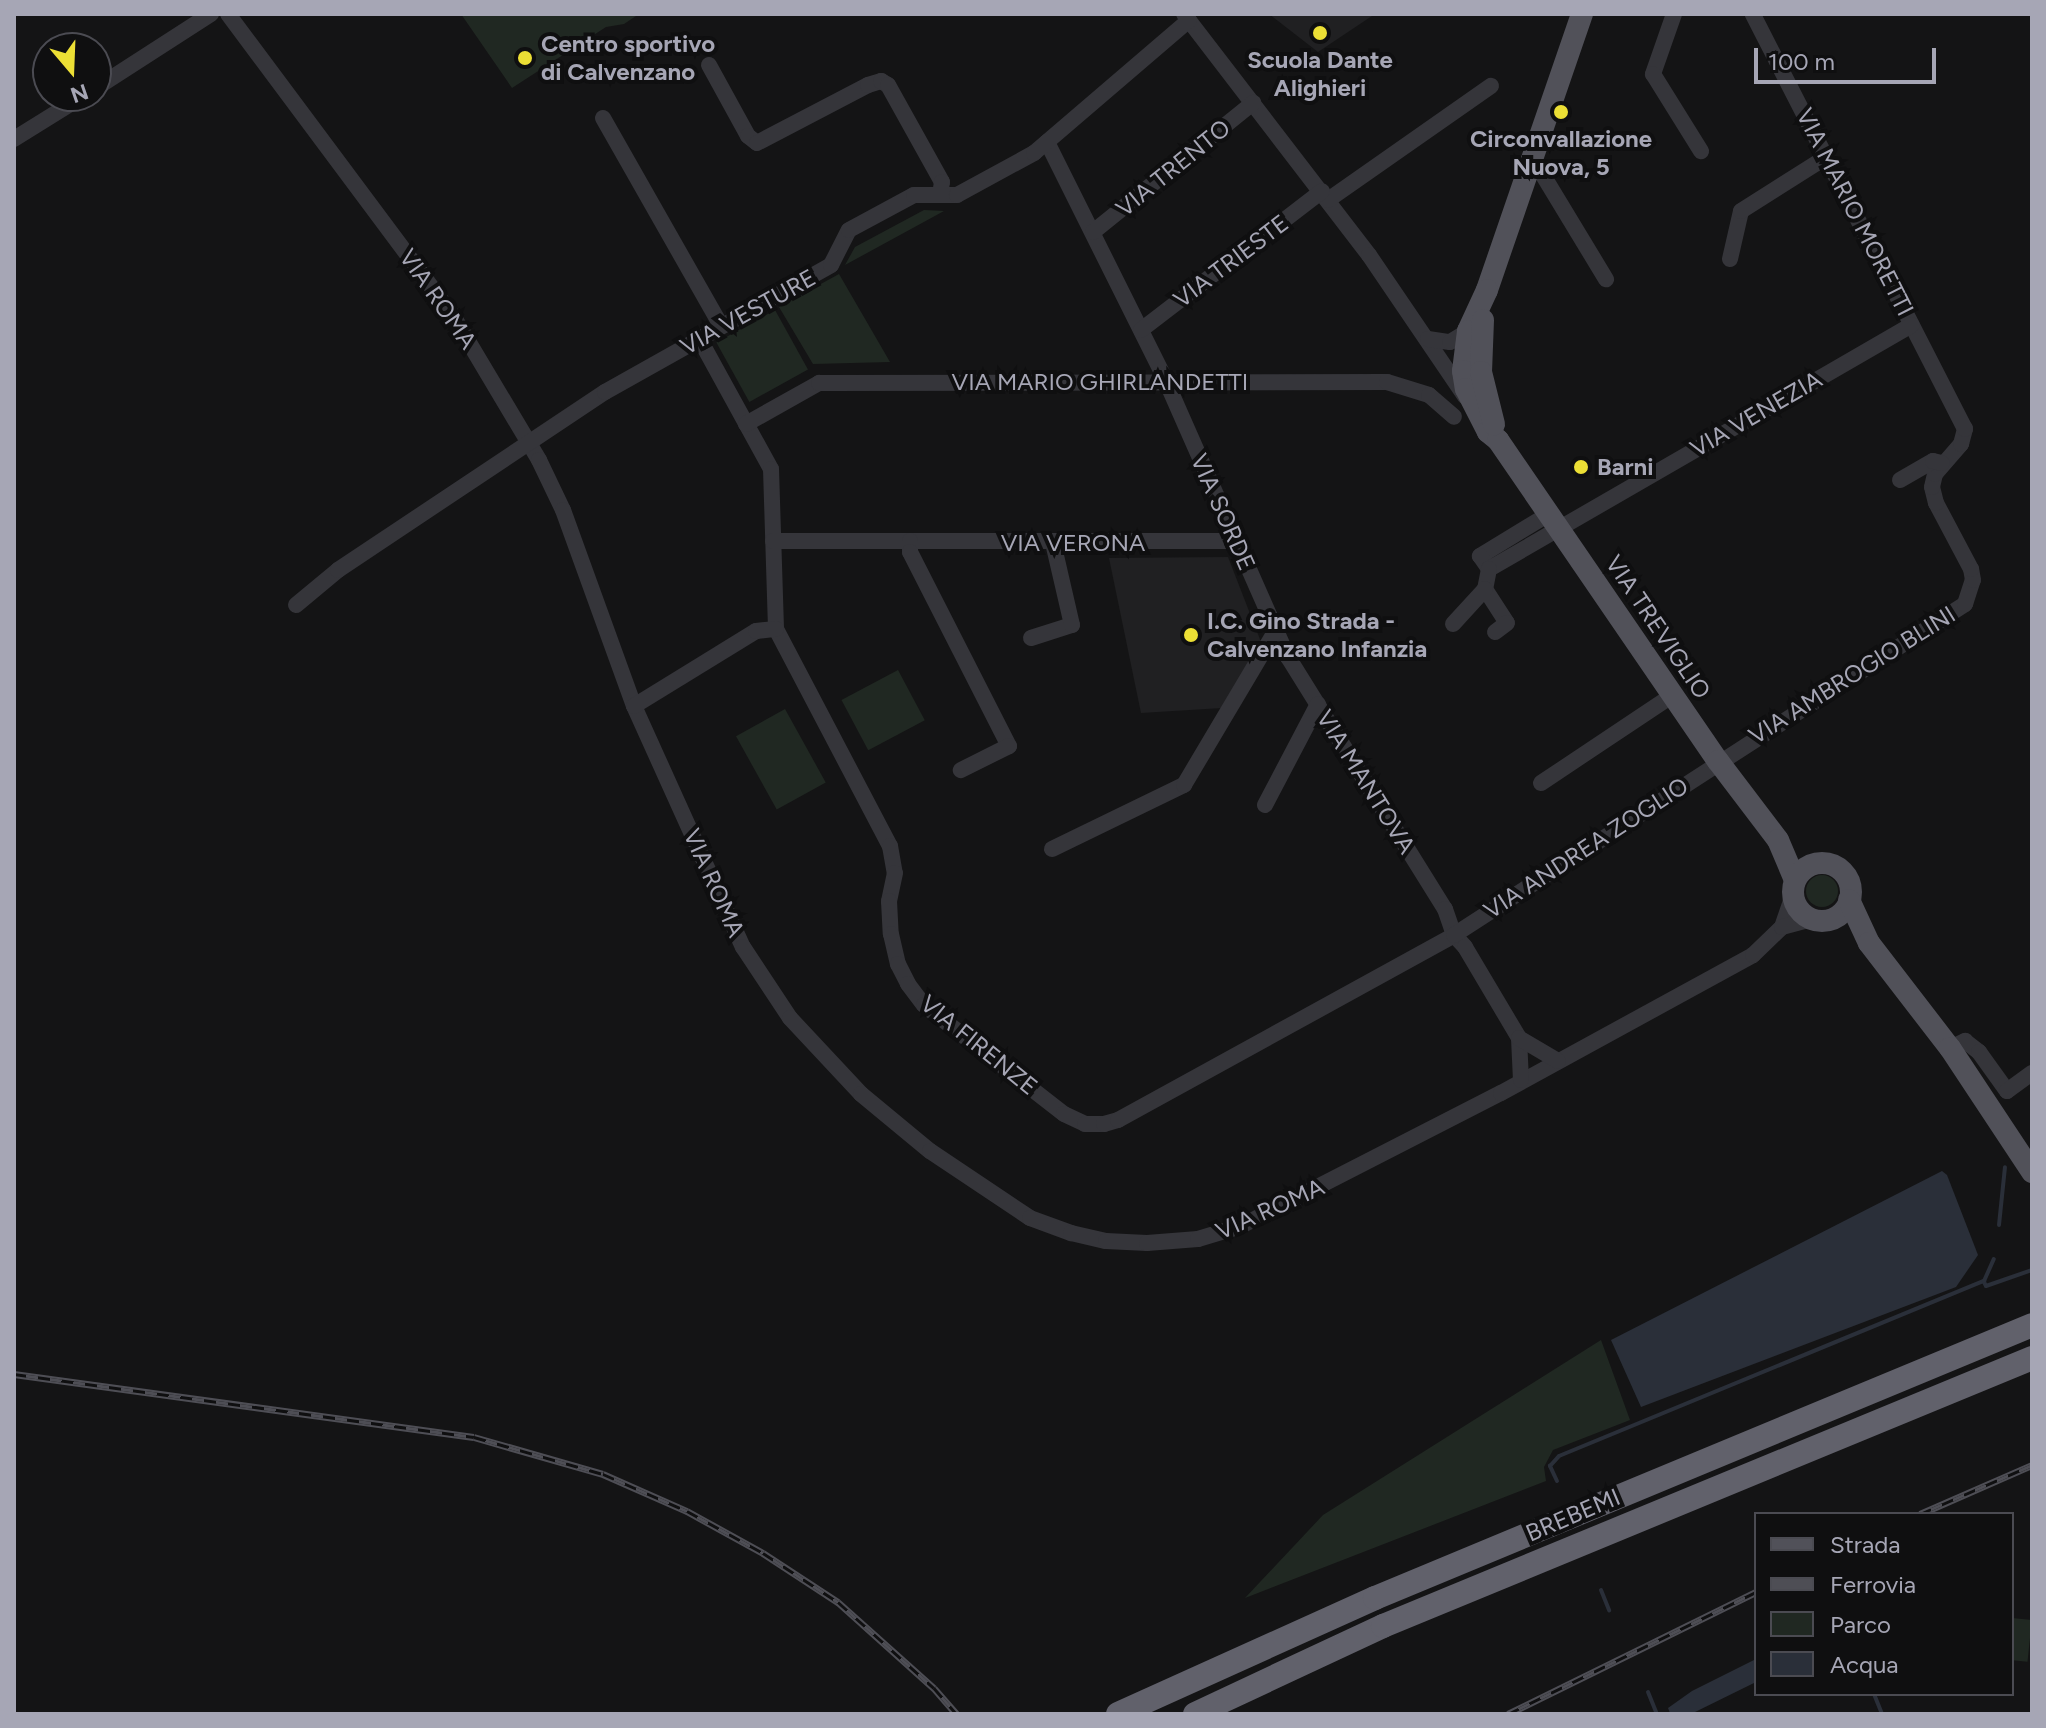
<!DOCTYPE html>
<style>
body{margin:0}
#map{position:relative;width:2046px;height:1728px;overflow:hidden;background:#141415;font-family:Figtree,sans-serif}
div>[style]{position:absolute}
.built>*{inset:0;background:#202022}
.green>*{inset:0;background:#202822;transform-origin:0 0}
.round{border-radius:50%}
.water>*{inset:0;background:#2a2f39}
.stream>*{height:4px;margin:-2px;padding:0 2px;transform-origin:2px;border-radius:2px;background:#2a2f39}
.minor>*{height:16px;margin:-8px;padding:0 8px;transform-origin:8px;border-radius:8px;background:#35353a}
.major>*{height:22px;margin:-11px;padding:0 11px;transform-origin:11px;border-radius:11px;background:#515159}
.major>.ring{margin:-11px;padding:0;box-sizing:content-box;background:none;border:22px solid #515159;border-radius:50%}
.highway>*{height:24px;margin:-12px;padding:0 12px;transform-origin:12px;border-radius:12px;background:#61616b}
.rail>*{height:7px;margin-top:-3.5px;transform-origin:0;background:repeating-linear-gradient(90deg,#0f0f10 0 12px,#4e4e55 0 24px);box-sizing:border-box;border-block:2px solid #4e4e55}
.dots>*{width:22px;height:22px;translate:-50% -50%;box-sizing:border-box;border:4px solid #0f0f10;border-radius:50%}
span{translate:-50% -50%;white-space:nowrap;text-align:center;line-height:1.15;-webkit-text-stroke:8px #0f0f10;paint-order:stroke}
.poi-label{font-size:24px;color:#a6a6b5;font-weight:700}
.left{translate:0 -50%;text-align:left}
.street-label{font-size:24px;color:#a6a6b5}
.frame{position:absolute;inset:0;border:16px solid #a6a6b5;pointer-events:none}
.legend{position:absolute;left:1754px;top:1512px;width:260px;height:184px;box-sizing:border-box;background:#0f0f10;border:2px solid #4b4b52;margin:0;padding:10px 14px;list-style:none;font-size:24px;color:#a6a6b5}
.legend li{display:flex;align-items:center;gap:16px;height:40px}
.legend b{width:40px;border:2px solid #4b4b52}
.north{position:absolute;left:32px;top:32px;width:80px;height:80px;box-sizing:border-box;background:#0f0f10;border:2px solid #4b4b52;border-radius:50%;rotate:161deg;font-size:22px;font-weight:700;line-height:32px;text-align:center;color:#a6a6b5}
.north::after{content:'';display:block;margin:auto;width:28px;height:36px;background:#ecdf35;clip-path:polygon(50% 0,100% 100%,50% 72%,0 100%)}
.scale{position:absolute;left:1754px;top:48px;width:182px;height:36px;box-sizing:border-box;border:4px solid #a6a6b5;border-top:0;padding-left:10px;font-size:24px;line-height:28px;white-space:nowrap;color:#a6a6b5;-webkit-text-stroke:6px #0f0f10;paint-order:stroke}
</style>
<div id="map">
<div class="built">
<div style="clip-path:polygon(1269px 14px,1375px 14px,1318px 52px)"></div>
<div style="clip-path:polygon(1228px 557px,1261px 642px,1222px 708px,1141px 713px,1109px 558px)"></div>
</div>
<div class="green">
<div style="clip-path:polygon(461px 14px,639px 14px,624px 24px,606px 27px,512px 88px)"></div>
<div style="clip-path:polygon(924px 210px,944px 211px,845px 265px,855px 247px)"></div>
<div style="clip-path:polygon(839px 274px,890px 362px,813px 364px,779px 307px)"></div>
<div style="left:775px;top:310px;width:68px;height:67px;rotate:61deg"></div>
<div style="left:898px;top:670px;width:57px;height:64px;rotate:62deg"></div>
<div style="left:785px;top:709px;width:84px;height:56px;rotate:61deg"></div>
<div class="round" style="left:1806px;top:875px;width:32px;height:32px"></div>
<div style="clip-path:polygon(1601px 1340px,1630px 1420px,1553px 1450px,1544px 1467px,1546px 1481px,1245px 1598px,1323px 1515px)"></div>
<div style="left:2012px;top:1618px;width:20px;height:42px;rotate:6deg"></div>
</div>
<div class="water">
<div style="clip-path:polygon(1942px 1171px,1947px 1175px,1978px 1255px,1956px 1287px,1641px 1407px,1611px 1340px)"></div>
<div style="clip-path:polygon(1756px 1659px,1756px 1682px,1691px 1714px,1670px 1713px,1668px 1708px,1692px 1691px)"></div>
</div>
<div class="stream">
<div style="left:1999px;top:1225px;width:58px;rotate:-84.1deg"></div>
<div style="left:1984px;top:1282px;width:4px;rotate:63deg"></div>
<div style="left:1986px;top:1286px;width:49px;rotate:-19.2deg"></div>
<div style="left:1557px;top:1481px;width:17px;rotate:-115deg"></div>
<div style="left:1550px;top:1466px;width:13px;rotate:-48deg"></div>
<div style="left:1559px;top:1456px;width:460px;rotate:-22.4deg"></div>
<div style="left:1984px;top:1281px;width:24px;rotate:-66deg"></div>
<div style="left:1601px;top:1590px;width:22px;rotate:68deg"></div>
<div style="left:1648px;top:1692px;width:24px;rotate:68deg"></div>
<div style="left:1874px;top:1694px;width:22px;rotate:68deg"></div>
</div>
<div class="minor">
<div style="left:228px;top:14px;width:380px;rotate:53.3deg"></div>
<div style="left:455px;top:319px;width:164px;rotate:59.2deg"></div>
<div style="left:539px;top:460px;width:55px;rotate:64.4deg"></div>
<div style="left:563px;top:510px;width:208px;rotate:70.1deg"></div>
<div style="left:634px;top:706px;width:265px;rotate:65.7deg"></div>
<div style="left:743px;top:947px;width:85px;rotate:56.5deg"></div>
<div style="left:790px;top:1018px;width:104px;rotate:46.9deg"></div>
<div style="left:861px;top:1094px;width:89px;rotate:39.6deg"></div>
<div style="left:930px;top:1151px;width:120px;rotate:33.8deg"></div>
<div style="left:1030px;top:1218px;width:44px;rotate:20.1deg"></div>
<div style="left:1071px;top:1233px;width:36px;rotate:13deg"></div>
<div style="left:1106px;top:1241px;width:41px;rotate:2.8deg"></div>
<div style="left:1147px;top:1243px;width:51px;rotate:-4.5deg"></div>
<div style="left:1198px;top:1239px;width:45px;rotate:-16.8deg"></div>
<div style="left:1241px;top:1226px;width:292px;rotate:-27.1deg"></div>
<div style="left:1501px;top:1093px;width:287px;rotate:-28.7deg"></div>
<div style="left:1753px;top:955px;width:40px;rotate:-44deg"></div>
<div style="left:1782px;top:927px;width:34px;rotate:-71deg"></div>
<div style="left:1184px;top:14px;width:304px;rotate:52.5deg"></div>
<div style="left:1369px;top:255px;width:171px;rotate:55.8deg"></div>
<div style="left:1674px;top:14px;width:64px;rotate:109.3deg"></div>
<div style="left:1653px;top:74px;width:91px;rotate:58.1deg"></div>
<div style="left:709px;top:65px;width:81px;rotate:61.2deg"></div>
<div style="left:748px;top:136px;width:11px;rotate:38deg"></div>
<div style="left:757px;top:143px;width:125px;rotate:-27.6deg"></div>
<div style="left:868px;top:85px;width:14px;rotate:-17deg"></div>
<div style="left:881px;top:81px;width:8px;rotate:30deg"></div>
<div style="left:888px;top:85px;width:111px;rotate:60.9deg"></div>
<div style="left:942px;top:182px;width:12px;rotate:99deg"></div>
<div style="left:96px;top:88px;width:137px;rotate:-32.8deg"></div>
<div style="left:603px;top:118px;width:239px;rotate:60.4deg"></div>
<div style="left:14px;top:139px;width:81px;rotate:-31.9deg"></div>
<div style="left:1047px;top:142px;width:267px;rotate:63.5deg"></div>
<div style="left:1166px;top:381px;width:302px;rotate:66.2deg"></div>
<div style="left:1288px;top:657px;width:297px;rotate:58.1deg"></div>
<div style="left:1445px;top:909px;width:28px;rotate:71deg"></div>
<div style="left:1454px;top:935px;width:16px;rotate:47deg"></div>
<div style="left:1465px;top:947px;width:106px;rotate:59.3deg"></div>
<div style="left:1519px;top:1038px;width:42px;rotate:87.3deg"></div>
<div style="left:1532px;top:157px;width:143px;rotate:58.8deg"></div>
<div style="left:1328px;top:200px;width:199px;rotate:-35deg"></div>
<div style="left:1093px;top:232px;width:206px;rotate:-38.9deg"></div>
<div style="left:1730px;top:259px;width:49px;rotate:-77.1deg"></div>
<div style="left:1741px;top:211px;width:101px;rotate:-32.4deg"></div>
<div style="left:1141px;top:330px;width:228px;rotate:-37.5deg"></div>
<div style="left:699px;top:338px;width:149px;rotate:61.2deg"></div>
<div style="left:771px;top:469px;width:160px;rotate:88.2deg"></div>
<div style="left:776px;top:629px;width:245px;rotate:62.3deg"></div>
<div style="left:890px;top:846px;width:27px;rotate:80deg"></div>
<div style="left:895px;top:873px;width:29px;rotate:102deg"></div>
<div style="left:889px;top:901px;width:33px;rotate:87deg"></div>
<div style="left:891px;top:934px;width:31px;rotate:77deg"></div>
<div style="left:898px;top:964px;width:22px;rotate:63deg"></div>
<div style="left:908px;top:984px;width:26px;rotate:53deg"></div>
<div style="left:924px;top:1005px;width:177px;rotate:37.9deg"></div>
<div style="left:1064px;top:1114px;width:23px;rotate:25deg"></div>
<div style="left:1085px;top:1124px;width:19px"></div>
<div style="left:1104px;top:1124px;width:15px;rotate:-16deg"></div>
<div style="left:1118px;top:1120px;width:384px;rotate:-28.8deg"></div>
<div style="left:1454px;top:935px;width:609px;rotate:-32.93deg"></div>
<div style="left:1965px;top:604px;width:25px;rotate:-72deg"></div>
<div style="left:1973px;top:580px;width:11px;rotate:-100deg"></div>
<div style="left:1971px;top:569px;width:75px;rotate:-117.9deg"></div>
<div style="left:1936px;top:503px;width:16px;rotate:-104deg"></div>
<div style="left:1932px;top:487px;width:13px;rotate:-77deg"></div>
<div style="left:1935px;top:474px;width:40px;rotate:-49deg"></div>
<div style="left:1961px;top:444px;width:16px;rotate:-75deg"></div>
<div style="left:1965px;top:429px;width:466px;rotate:-117.1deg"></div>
<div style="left:1428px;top:339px;width:22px;rotate:8deg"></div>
<div style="left:1450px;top:342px;width:21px;rotate:-31deg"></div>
<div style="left:746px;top:424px;width:84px;rotate:-29.3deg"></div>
<div style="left:819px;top:383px;width:568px;rotate:-0.1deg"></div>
<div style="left:1387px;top:382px;width:44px;rotate:17.2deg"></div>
<div style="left:1429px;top:395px;width:33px;rotate:41deg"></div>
<div style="left:1900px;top:480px;width:38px;rotate:-30deg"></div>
<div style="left:1933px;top:461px;width:9px;rotate:13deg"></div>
<div style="left:1549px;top:514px;width:81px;rotate:148.7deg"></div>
<div style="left:1480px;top:556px;width:16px;rotate:55deg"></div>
<div style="left:1489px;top:569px;width:488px;rotate:-30deg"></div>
<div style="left:773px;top:541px;width:463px"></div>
<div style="left:910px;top:541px;width:11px;rotate:90deg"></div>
<div style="left:910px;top:552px;width:218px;rotate:63deg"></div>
<div style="left:1009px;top:746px;width:54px;rotate:153.4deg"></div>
<div style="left:1489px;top:569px;width:20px;rotate:101deg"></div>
<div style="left:1485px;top:589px;width:40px;rotate:57.1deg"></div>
<div style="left:1507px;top:623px;width:15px;rotate:143deg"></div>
<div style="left:296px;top:605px;width:55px;rotate:-39.8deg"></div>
<div style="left:338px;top:570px;width:321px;rotate:-33.7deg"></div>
<div style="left:605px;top:392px;width:259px;rotate:-29.3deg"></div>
<div style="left:831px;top:265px;width:39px;rotate:-63deg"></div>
<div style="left:849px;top:230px;width:74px;rotate:-28.3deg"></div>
<div style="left:914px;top:195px;width:43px"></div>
<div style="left:957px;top:195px;width:88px;rotate:-28.6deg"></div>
<div style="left:1034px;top:153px;width:204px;rotate:-40.6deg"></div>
<div style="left:1453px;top:624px;width:47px;rotate:-47.6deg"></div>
<div style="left:1031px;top:638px;width:43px;rotate:-17.6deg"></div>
<div style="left:1072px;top:625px;width:84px;rotate:-103deg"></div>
<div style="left:634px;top:706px;width:143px;rotate:-31.6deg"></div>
<div style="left:756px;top:631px;width:20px;rotate:-6deg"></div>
<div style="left:1541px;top:783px;width:159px;rotate:-33.7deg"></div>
<div style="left:1265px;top:805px;width:114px;rotate:-62.3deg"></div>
<div style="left:1052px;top:849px;width:147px;rotate:-25.9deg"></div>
<div style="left:1184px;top:785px;width:180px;rotate:-59.3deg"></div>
<div style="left:1782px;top:927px;width:30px;rotate:-15deg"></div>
<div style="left:1519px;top:1038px;width:45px;rotate:30.5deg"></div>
<div style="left:1950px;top:1048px;width:17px;rotate:-25deg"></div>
<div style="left:1965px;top:1041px;width:18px;rotate:38deg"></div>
<div style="left:1979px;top:1052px;width:48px;rotate:54.3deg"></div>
<div style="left:2007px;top:1091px;width:31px;rotate:-36deg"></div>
</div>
<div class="major">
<div style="left:1582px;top:14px;width:292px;rotate:109deg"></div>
<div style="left:1487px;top:290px;width:45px;rotate:114.9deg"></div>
<div style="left:1468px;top:331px;width:40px;rotate:97.1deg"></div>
<div style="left:1463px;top:371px;width:18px;rotate:81deg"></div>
<div style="left:1466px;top:389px;width:48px;rotate:62.9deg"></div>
<div style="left:1488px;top:432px;width:13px;rotate:39deg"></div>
<div style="left:1498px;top:440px;width:389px;rotate:55.6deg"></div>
<div style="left:1718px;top:761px;width:99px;rotate:52.8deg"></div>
<div style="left:1778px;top:840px;width:43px;rotate:67deg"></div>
<div style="left:1483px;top:320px;width:52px;rotate:92.2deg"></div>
<div style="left:1481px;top:372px;width:54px;rotate:76deg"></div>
<div class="ring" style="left:1793px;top:863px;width:36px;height:36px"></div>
<div style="left:1849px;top:900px;width:47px;rotate:65.1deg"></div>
<div style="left:1869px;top:943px;width:133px;rotate:52.4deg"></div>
<div style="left:1950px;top:1048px;width:149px;rotate:56.5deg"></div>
</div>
<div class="highway">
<div style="left:1118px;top:1714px;width:282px;rotate:-24.3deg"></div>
<div style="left:1375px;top:1598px;width:711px;rotate:-22.56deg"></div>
<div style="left:1195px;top:1714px;width:208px;rotate:-25.1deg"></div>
<div style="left:1383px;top:1626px;width:702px;rotate:-22.44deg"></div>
</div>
<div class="rail">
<div style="left:14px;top:1374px;width:464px;rotate:7.8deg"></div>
<div style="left:474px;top:1437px;width:134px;rotate:16deg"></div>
<div style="left:603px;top:1474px;width:92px;rotate:23.8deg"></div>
<div style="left:687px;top:1511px;width:87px;rotate:28.9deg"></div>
<div style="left:763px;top:1553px;width:90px;rotate:33.2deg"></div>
<div style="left:838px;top:1602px;width:129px;rotate:41.9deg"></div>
<div style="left:934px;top:1688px;width:35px;rotate:49deg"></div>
<div style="left:1920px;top:1514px;width:122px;rotate:-23.6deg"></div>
<div style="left:1508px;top:1714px;width:276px;rotate:-26.2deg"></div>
</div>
<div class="dots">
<div style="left:1320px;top:33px;background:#ecdf35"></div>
<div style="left:525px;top:58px;background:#ecdf35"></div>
<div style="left:1561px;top:112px;background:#ecdf35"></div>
<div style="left:1581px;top:467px;background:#ecdf35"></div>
<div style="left:1191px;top:635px;background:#ecdf35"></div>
</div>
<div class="poi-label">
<span class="left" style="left:541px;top:58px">Centro sportivo<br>di Calvenzano</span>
<span style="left:1320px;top:74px">Scuola Dante<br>Alighieri</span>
<span style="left:1561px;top:153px">Circonvallazione<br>Nuova, 5</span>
<span class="left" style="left:1597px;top:467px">Barni</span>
<span class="left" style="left:1207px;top:635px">I.C. Gino Strada -<br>Calvenzano Infanzia</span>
</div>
<div class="street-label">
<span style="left:1173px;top:168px;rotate:-39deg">VIA TRENTO</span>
<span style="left:1855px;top:212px;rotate:63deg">VIA MARIO MORETTI</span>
<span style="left:1231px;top:261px;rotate:-37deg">VIA TRIESTE</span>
<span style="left:438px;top:299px;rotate:55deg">VIA ROMA</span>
<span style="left:748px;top:312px;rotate:-29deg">VIA VESTURE</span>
<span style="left:1100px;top:382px">VIA MARIO GHIRLANDETTI</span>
<span style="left:1756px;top:414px;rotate:-30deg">VIA VENEZIA</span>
<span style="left:1223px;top:512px;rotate:66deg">VIA SORDE</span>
<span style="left:1073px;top:543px">VIA VERONA</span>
<span style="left:1658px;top:627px;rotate:56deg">VIA TREVIGLIO</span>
<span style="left:1852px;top:675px;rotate:-32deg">VIA AMBROGIO BLINI</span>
<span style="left:1366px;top:782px;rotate:58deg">VIA MANTOVA</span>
<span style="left:1586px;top:848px;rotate:-33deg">VIA ANDREA ZOGLIO</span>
<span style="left:714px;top:883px;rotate:66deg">VIA ROMA</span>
<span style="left:979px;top:1045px;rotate:39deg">VIA FIRENZE</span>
<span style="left:1270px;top:1209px;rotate:-24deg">VIA ROMA</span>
<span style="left:1573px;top:1515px;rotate:-23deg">BREBEMI</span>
</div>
<div class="frame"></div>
<ul class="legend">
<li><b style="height:10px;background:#515159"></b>Strada</li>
<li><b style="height:10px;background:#4e4e55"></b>Ferrovia</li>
<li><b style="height:22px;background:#202822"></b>Parco</li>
<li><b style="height:22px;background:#2a2f39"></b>Acqua</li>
</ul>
<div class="north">N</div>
<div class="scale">100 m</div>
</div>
